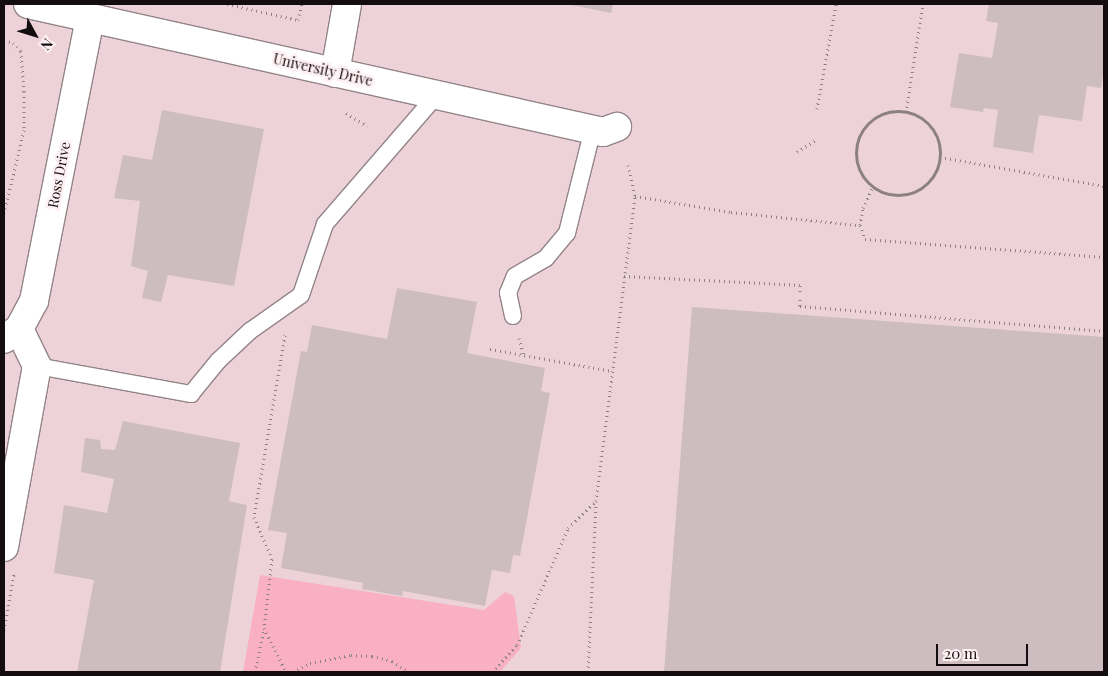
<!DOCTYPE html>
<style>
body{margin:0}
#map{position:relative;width:1108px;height:676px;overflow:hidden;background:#f2e1e5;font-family:"Playfair Display",serif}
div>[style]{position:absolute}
.built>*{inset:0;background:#edd3d9;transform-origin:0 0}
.green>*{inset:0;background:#f8b0c2}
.building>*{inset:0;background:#cdbcc0}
.path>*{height:3px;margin-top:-1.5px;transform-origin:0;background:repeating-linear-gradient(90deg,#8c8083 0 1px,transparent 0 5px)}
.path>.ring{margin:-1.5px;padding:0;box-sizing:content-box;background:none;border:3px solid #8c8083;border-radius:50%}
.roads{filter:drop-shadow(1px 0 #938487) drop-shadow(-1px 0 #938487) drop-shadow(0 1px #938487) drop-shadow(0 -1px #938487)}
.lane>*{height:16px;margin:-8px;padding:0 8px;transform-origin:8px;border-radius:8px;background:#fff}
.street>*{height:28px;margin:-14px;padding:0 14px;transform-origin:14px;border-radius:14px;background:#fff}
span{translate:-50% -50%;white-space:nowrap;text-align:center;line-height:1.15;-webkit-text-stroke:5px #fdeff2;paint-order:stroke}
.street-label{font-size:14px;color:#130d0f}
.frame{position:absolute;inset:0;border:5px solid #130d0f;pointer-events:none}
.north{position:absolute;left:10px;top:10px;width:50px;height:50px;-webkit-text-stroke:4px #fdeff2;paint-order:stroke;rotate:129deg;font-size:14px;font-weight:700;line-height:20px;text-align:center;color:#130d0f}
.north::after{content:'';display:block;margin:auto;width:18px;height:22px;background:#130d0f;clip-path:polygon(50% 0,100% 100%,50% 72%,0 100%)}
.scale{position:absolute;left:936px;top:644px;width:92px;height:22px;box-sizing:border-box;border:2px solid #130d0f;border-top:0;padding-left:6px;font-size:15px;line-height:18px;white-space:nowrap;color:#130d0f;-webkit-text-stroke:4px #fdeff2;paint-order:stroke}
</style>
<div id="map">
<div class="built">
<div style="left:4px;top:4px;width:1100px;height:668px"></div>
</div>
<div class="green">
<div style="clip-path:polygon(260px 575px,484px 610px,505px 592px,514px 596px,521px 648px,500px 672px,243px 672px)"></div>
</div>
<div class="building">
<div style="clip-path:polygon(567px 4px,613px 4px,611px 13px)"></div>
<div style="clip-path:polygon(989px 4px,1104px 4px,1104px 70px,1101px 88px,1087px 86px,1082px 121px,1039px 115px,1033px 153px,993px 147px,998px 110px,984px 108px,983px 112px,950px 107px,959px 53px,992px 58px,998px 23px,986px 21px)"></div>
<div style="clip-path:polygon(162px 110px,264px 129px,234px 286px,168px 275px,161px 302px,142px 298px,148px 271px,131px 266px,140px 201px,114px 198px,123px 155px,152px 160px)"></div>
<div style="clip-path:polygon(397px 288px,477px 302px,467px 353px,545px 368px,541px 391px,550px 393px,520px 556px,513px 555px,510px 573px,492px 570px,485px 606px,403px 591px,402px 596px,362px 589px,363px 583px,281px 568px,287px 533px,268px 530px,301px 351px,307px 352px,312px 325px,387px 339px)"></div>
<div style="clip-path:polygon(692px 307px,1104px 337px,1104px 672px,664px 672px)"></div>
<div style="clip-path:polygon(123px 421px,240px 443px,229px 501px,247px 505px,220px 672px,77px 672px,94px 580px,54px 573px,64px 505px,107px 513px,114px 479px,81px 472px,85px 438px,100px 440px,101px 449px,115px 450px)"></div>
</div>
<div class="path">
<div style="left:227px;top:4px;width:73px;rotate:12.7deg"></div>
<div style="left:298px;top:20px;width:16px;rotate:-76deg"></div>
<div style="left:4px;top:40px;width:9px;rotate:18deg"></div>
<div style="left:13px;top:43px;width:11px;rotate:45deg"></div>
<div style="left:21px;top:51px;width:41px;rotate:85.8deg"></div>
<div style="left:24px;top:92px;width:38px;rotate:90deg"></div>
<div style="left:24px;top:130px;width:85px;rotate:103.5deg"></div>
<div style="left:817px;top:109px;width:107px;rotate:-79.7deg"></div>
<div class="ring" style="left:856px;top:111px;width:81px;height:81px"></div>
<div style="left:906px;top:112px;width:109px;rotate:-81.1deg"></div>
<div style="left:346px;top:113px;width:25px;rotate:32deg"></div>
<div style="left:797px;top:152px;width:24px;rotate:-33deg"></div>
<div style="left:940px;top:157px;width:167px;rotate:10deg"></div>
<div style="left:628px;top:165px;width:32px;rotate:77deg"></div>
<div style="left:860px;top:225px;width:15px;rotate:70deg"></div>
<div style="left:865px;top:239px;width:240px;rotate:4.3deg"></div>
<div style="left:624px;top:276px;width:176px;rotate:2.9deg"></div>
<div style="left:800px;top:285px;width:21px;rotate:90deg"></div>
<div style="left:800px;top:306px;width:305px;rotate:4.7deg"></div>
<div style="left:285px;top:335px;width:185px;rotate:99.7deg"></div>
<div style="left:254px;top:517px;width:46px;rotate:66.8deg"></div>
<div style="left:272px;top:559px;width:69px;rotate:96.6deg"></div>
<div style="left:264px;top:628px;width:49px;rotate:63.4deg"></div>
<div style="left:519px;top:338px;width:18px;rotate:74deg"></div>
<div style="left:490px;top:349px;width:124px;rotate:10.2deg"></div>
<div style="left:4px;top:630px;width:57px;rotate:-79.9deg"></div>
<div style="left:4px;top:668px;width:4px;rotate:76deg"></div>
<div style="left:255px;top:672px;width:44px;rotate:-78.2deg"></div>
<div style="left:293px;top:672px;width:19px;rotate:-28deg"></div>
<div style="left:310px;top:663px;width:42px;rotate:-11deg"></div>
<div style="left:351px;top:655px;width:21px;rotate:3deg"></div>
<div style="left:372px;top:656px;width:21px;rotate:14deg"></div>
<div style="left:392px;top:661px;width:20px;rotate:33deg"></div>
<div style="left:492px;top:672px;width:37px;rotate:-47deg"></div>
<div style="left:517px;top:645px;width:128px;rotate:-66.4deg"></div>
<div style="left:568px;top:528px;width:39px;rotate:-44deg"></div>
<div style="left:596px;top:501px;width:307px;rotate:-82.7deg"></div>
<div style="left:635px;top:196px;width:97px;rotate:9.5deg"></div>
<div style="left:731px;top:212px;width:130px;rotate:5.8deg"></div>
<div style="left:860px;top:225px;width:17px;rotate:-80deg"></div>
<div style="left:863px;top:208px;width:23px;rotate:-65deg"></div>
<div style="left:588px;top:672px;width:170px;rotate:-87.3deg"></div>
</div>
<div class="roads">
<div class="lane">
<div style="left:513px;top:316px;width:24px;rotate:-102deg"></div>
<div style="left:508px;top:293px;width:18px;rotate:-68deg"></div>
<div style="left:515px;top:276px;width:36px;rotate:-30deg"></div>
<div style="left:546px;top:258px;width:33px;rotate:-50deg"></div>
<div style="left:567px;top:233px;width:107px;rotate:-76deg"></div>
<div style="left:37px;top:366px;width:157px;rotate:10.3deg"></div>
<div style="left:191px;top:394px;width:43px;rotate:-50.7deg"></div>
<div style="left:218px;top:361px;width:44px;rotate:-43.2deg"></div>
<div style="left:250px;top:331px;width:62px;rotate:-35.2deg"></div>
<div style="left:301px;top:295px;width:75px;rotate:-71.3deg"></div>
<div style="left:325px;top:224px;width:169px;rotate:-49.1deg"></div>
</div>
<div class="street">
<div style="left:28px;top:4px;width:589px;rotate:12.55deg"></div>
<div style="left:603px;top:132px;width:15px;rotate:-20deg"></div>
<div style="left:335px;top:73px;width:70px;rotate:-80.1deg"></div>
<div style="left:4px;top:339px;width:18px;rotate:-34deg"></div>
<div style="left:19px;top:329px;width:32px;rotate:-62deg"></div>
<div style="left:34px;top:301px;width:288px;rotate:-78.8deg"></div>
<div style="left:4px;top:547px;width:184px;rotate:-79.7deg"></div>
<div style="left:37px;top:366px;width:41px;rotate:-115.9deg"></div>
</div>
</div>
<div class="street-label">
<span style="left:323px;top:70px;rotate:13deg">University Drive</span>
<span style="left:59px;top:175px;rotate:-79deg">Ross Drive</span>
</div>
<div class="frame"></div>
<div class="north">N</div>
<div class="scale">20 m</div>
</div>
